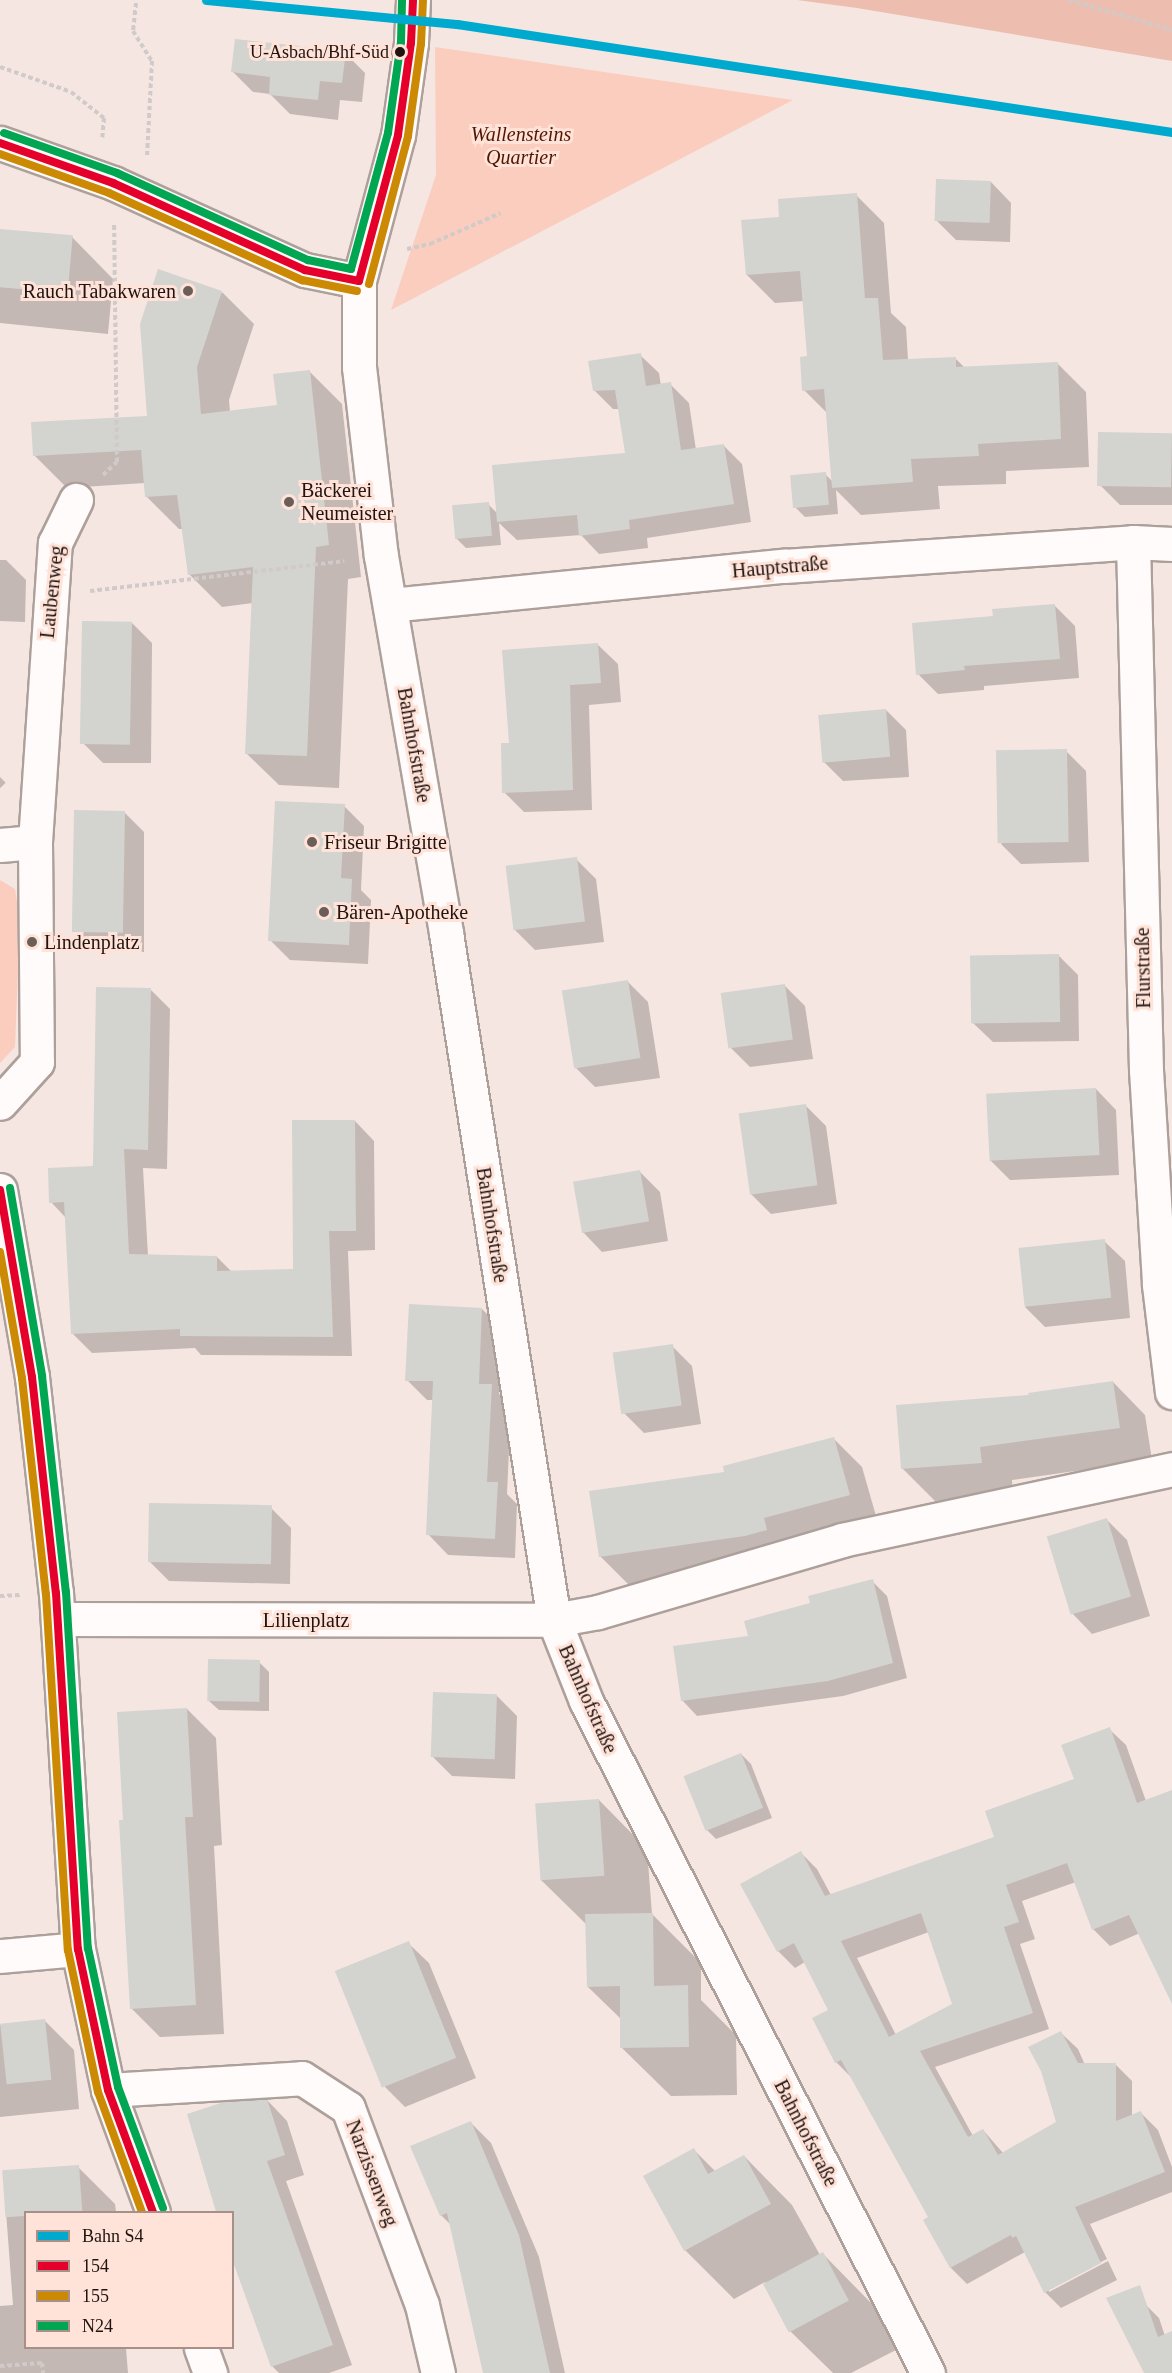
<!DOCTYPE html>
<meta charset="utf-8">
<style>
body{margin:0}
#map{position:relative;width:1172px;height:2373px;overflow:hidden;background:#f6e6e1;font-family:Georgia,serif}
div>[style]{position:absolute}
.green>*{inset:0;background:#facdbe}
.forest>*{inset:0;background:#edbeaf}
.shadow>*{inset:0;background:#0003;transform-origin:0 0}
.building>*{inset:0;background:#d3d3cf;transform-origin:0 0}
.path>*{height:4px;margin-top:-2px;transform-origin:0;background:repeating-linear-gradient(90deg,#d0cac8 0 4.5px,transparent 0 7.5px)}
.roads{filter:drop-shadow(2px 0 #ada09b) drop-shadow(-2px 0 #ada09b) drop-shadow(0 2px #ada09b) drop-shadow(0 -2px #ada09b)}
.street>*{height:33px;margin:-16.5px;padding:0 16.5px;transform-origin:16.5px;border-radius:16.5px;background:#fefbfa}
.secondary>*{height:33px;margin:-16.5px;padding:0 16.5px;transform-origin:16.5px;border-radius:16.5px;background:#fefbfa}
.bus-1>*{height:8px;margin:-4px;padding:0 4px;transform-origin:4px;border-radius:4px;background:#e4002b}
.bus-2>*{height:8px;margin:-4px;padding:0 4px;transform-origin:4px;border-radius:4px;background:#cc8903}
.bus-3>*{height:8px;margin:-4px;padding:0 4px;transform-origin:4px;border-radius:4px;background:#00a651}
.rail-1>*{height:9px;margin:-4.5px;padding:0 4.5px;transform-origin:4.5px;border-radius:4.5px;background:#00a9ce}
.dots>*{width:16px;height:16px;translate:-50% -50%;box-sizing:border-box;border:3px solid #ffe2d8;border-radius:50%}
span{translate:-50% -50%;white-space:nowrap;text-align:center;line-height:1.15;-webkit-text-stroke:6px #ffe2d8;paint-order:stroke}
.bus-label{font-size:18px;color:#201410}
.right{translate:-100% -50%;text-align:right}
.park-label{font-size:20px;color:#531600;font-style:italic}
.poi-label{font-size:20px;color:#201410}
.left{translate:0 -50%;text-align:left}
.street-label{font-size:20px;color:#201410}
.legend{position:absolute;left:24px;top:2211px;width:210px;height:138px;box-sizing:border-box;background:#ffe2d8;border:2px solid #a69088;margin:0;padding:8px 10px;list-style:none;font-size:18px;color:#201410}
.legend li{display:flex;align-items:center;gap:12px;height:30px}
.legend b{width:30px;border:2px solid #a69088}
</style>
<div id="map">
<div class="green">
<div style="clip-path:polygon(435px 47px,793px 100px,391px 310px,436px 175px)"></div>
<div style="clip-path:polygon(0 880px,15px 889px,20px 920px,15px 1047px,0 1063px)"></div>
</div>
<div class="forest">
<div style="clip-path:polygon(797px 0,1172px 0,1172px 61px,857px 8px)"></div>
</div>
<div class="shadow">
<div style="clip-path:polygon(345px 53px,365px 73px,362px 102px,340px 100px,338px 120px,290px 114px,270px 94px,253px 92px,233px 72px)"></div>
<div style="clip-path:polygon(991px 182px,1011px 203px,1010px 242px,956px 240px,936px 220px)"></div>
<div style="clip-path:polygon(856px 195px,884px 223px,891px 313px,906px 327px,908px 360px,955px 358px,965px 368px,1058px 364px,1086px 392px,1089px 467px,1006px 471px,1006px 484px,938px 486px,940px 509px,861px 515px,836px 490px,838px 514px,805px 517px,795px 507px,825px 474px,832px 481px,827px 413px,804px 390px,809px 358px,804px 301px,775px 303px,747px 275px,781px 219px)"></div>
<div style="clip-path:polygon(0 230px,72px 237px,113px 279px,108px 334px,0 323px)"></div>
<div style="clip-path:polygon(222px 292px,254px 324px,229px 400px,230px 412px,279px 406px,309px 371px,342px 404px,361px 577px,348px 579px,339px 788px,279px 785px,246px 753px,253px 603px,222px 607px,189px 574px,183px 529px,179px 529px,146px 496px,145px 483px,67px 488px,35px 456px,149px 417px)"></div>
<div style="clip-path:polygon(640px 355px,659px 373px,661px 386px,670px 384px,689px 403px,696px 450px,724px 446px,742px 464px,751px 522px,647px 538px,648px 548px,599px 554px,581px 535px,517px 540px,499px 523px,501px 545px,466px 548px,456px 538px,488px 504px,497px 513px,626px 455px,619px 409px,613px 409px,594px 390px)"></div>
<div style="clip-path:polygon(1172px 434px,1172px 505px,1120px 505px,1100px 485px)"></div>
<div style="clip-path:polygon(0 560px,6px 560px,26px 580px,25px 622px,0 621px)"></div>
<div style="clip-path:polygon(1055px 606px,1075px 626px,1079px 678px,984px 686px,984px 690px,938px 694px,918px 674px,994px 617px)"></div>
<div style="clip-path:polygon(132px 623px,152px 643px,151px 763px,103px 763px,83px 743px)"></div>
<div style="clip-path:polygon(597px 644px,618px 664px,621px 702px,589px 705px,592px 810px,524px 812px,504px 792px,511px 744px)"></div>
<div style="clip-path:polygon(886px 710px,906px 730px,909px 777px,843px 781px,823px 761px)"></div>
<div style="clip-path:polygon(1066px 751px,1086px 771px,1089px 862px,1021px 864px,1001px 844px)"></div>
<div style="left:0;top:777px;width:8px;height:56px;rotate:45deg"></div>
<div style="clip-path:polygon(344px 806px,364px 826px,361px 890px,371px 900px,368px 964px,290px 960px,270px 940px)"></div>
<div style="clip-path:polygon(124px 812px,144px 832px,144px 952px,95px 951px,75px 931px)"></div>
<div style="clip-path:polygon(576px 859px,596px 879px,604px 942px,535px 950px,515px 930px)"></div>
<div style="clip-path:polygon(1058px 955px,1078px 975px,1079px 1041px,993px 1042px,972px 1022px)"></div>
<div style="clip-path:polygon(628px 982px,648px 1002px,660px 1078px,595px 1087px,575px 1067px)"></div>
<div style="clip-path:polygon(785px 986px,805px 1006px,813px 1059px,750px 1067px,730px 1047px)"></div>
<div style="clip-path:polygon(151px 990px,170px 1009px,167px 1169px,143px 1168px,148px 1256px,217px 1257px,232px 1272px,294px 1270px,355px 1121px,374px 1141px,375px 1250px,348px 1251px,352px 1356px,201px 1355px,195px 1348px,92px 1353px,72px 1333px,66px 1218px,51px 1202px,94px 1168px)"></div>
<div style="clip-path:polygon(1096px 1089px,1116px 1110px,1119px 1175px,1010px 1180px,990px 1160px)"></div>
<div style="clip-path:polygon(806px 1106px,826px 1126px,837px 1204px,771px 1214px,751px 1194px)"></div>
<div style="clip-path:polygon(640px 1172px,660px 1192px,668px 1241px,602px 1252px,582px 1231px)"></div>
<div style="clip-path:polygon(1104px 1241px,1125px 1261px,1130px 1318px,1045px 1327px,1025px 1307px)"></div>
<div style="clip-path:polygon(482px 1309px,502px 1329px,499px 1394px,511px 1406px,507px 1494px,517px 1504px,515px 1558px,448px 1555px,428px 1534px,434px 1400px,427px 1400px,407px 1380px)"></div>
<div style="clip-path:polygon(672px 1346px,692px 1366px,701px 1424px,644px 1433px,624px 1413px)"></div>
<div style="clip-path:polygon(1113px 1382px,1145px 1415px,1152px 1460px,1012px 1480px,1013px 1495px,935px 1501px,902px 1468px,1030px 1396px)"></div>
<div style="clip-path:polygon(833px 1438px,862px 1467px,878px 1523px,774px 1564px,629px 1585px,600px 1556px,726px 1473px)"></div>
<div style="clip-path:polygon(271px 1508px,291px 1528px,290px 1584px,169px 1581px,149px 1561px)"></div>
<div style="clip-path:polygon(1107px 1520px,1127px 1540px,1150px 1616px,1092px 1634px,1072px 1613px)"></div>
<div style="clip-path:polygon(872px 1581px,887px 1596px,907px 1678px,843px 1696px,697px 1716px,682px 1700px,750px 1638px,812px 1604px)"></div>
<div style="clip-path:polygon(259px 1662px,269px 1672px,269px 1711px,219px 1710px,209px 1701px)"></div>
<div style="clip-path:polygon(497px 1696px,517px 1716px,515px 1779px,452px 1776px,432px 1756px)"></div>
<div style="clip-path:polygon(187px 1709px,216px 1738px,222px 1845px,214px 1846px,224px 2034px,160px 2037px,131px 2008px,125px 1821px)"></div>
<div style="clip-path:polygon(evenodd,1109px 1729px,1126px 1745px,1146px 1801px,1172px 1792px,1172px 1977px,1140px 1933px,1110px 1946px,1093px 1929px,1076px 1882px,1022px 1901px,1035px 1939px,1020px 1944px,1049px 2029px,935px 2067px,973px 2136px,983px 2130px,1003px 2153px,1057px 2123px,1061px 2033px,1078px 2049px,1085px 2065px,1116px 2065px,1132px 2081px,1132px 2117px,1141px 2113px,1158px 2130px,1172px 2167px,1172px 2192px,1090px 2224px,1107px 2259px,1049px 2288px,1049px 2292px,1108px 2261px,1117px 2280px,1061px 2308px,1045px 2292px,1025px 2252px,967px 2284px,951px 2268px,925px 2221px,931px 2218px,852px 2078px,836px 2062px,830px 2010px,805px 1962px,795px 1968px,778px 1951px,800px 1852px,817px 1869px,831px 1895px,996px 1838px,1076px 1780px,1109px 1729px,929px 1932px,954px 2004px,896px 2035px,857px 1958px,929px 1932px)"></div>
<div style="clip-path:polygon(741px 1754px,751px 1764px,772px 1818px,716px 1839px,706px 1829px)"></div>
<div style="clip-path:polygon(599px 1800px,647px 1849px,652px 1914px,701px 1963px,701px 2000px,736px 2035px,737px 2095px,671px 2096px,622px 2048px,622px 2020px,588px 1987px,587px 1925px,541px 1880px)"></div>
<div style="clip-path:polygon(408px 1943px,429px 1963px,476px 2078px,405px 2107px,385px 2087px)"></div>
<div style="clip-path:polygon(45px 2021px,74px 2050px,79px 2109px,0 2117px,0 2025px)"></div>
<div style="clip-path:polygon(267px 2100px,287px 2121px,304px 2175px,286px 2181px,352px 2365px,329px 2373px,279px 2373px,272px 2366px,232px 2212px,218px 2212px,209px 2187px)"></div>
<div style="clip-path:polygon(471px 2123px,491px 2143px,539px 2257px,565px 2373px,485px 2373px,452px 2226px,441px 2215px)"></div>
<div style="clip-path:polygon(694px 2150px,716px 2172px,744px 2156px,792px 2205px,820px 2255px,823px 2254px,871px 2303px,896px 2350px,851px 2373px,833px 2373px,790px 2331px,765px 2282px,734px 2299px,685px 2250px)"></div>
<div style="clip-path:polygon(78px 2167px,115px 2204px,116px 2212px,26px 2212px,26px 2348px,126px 2348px,128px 2373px,0 2373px,0 2306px,13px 2305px,3px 2172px)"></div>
<div style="clip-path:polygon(1146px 2305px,1159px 2318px,1165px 2336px,1172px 2333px,1172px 2373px,1146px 2373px)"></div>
</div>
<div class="building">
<div style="clip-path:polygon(235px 39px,346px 51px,342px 83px,320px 81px,318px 100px,269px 95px,270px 77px,231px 72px)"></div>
<div style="left:936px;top:179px;width:55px;height:42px;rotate:2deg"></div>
<div style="clip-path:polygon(857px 193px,865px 298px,878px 298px,883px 360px,956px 357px,956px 367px,1058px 362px,1061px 439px,978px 444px,979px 456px,911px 459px,913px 482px,832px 488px,824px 389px,802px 391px,800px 357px,807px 356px,800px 271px,746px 275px,741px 220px,779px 217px,778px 199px)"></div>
<div style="left:0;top:229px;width:73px;height:58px;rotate:5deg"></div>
<div style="clip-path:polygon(158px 269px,222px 291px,197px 367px,201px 414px,277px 405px,273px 374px,310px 370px,329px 545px,316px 547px,307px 756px,245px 754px,253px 567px,188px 575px,177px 495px,145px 497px,141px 450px,33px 456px,31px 422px,147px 416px,140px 324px)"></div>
<div style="clip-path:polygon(641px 353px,646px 386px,671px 382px,681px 450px,724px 444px,734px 504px,629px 520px,630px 529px,579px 536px,577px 515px,497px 522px,492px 465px,625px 453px,615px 390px,593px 391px,588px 361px)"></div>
<div style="left:1098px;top:432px;width:74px;height:54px;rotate:1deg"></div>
<div style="left:826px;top:472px;width:33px;height:36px;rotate:85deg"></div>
<div style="left:489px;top:502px;width:34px;height:37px;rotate:85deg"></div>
<div style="clip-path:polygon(1055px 604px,1060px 659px,964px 666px,965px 670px,916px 675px,912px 623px,993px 616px,992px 609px)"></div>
<div style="left:82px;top:621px;width:50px;height:123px;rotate:1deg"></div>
<div style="clip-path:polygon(598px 643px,601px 683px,570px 685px,573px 790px,502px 793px,501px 743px,509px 743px,502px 650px)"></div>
<div style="left:886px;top:709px;width:48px;height:68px;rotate:85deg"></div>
<div style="left:1067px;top:749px;width:93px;height:71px;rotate:89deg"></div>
<div style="clip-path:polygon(275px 801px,345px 804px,341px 878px,352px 879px,349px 945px,268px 941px)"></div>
<div style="left:74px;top:810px;width:51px;height:122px;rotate:1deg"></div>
<div style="left:577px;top:857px;width:65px;height:72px;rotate:83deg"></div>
<div style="left:1059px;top:954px;width:68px;height:89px;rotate:89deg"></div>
<div style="left:628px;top:980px;width:79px;height:67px;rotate:81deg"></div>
<div style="left:785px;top:984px;width:56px;height:65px;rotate:82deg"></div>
<div style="clip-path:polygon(96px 987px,151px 988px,148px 1150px,124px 1149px,129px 1254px,217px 1256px,217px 1271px,293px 1269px,292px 1120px,355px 1120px,356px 1231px,329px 1231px,333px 1337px,180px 1336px,180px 1329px,71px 1334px,64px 1202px,49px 1203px,48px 1168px,93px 1166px)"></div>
<div style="left:1096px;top:1088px;width:67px;height:110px;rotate:87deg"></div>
<div style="left:806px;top:1104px;width:82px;height:68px;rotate:82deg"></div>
<div style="left:640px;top:1170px;width:52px;height:68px;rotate:80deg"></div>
<div style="left:1105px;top:1239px;width:59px;height:87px;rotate:84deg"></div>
<div style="clip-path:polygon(409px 1304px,482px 1308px,479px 1384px,492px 1384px,487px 1482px,498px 1482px,495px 1539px,426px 1535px,433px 1381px,405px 1381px)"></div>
<div style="left:673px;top:1344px;width:62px;height:61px;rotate:82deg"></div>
<div style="clip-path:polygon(1113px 1381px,1120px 1428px,980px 1447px,982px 1463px,901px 1469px,896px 1405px,1029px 1395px,1028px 1393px)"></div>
<div style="clip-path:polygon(834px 1437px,850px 1495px,764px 1518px,767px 1530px,745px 1536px,599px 1557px,589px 1491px,724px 1472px,723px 1466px)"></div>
<div style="left:149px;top:1503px;width:123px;height:59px;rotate:1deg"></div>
<div style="left:1107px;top:1518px;width:82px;height:63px;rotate:73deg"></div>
<div style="clip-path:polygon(873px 1579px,893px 1663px,828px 1681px,681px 1701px,673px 1646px,748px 1636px,744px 1621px,810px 1603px,808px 1596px)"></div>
<div style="left:208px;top:1659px;width:52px;height:42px;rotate:1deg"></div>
<div style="left:433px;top:1692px;width:64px;height:65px;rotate:2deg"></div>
<div style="clip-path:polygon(187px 1708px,193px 1817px,185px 1817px,196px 2005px,130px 2009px,119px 1820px,123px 1820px,117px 1712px)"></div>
<div style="clip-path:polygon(evenodd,1110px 1727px,1137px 1803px,1172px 1790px,1172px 2004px,1129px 1915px,1092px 1930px,1067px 1863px,1006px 1885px,1019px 1922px,1004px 1927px,1033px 2013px,920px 2051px,968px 2137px,983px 2129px,998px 2155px,1056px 2122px,1041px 2071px,1028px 2047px,1061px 2031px,1078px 2063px,1116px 2063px,1116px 2121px,1141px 2111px,1165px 2172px,1075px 2207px,1101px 2263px,1044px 2293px,1016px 2236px,1012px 2238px,1011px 2235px,950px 2268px,923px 2220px,928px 2217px,841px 2060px,835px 2063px,812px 2018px,828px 2010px,794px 1943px,777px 1952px,740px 1884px,801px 1851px,825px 1896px,994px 1837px,985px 1811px,1074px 1779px,1061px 1745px,1110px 1727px,921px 1913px,952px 2004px,889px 2037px,841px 1941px,921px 1913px)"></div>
<div style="left:741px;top:1753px;width:59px;height:62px;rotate:68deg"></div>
<div style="left:599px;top:1799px;width:77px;height:64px;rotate:86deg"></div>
<div style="clip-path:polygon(653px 1913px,654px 1986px,688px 1985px,689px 2047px,620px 2048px,620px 1986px,587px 1987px,585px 1914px)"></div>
<div style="left:409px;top:1941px;width:126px;height:80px;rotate:68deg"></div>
<div style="left:45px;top:2019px;width:61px;height:45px;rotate:84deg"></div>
<div style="clip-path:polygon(267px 2099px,285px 2155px,267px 2161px,333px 2345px,271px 2367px,232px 2259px,232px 2212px,216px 2212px,187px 2114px,227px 2101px)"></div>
<div style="clip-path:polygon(471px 2121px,519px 2235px,550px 2373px,483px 2373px,447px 2213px,440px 2216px,410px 2146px)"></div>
<div style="clip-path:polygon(694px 2148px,708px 2174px,744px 2155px,771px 2204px,684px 2251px,643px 2176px)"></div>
<div style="left:79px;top:2165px;width:47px;height:77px;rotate:86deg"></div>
<div style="left:823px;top:2252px;width:55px;height:68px;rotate:62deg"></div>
<div style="clip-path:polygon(1140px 2285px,1158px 2337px,1172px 2331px,1172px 2373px,1144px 2373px,1106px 2298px)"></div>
</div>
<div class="path">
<div style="left:1069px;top:0;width:107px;rotate:16.2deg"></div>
<div style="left:136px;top:3px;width:28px;rotate:96deg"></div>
<div style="left:133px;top:31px;width:36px;rotate:58deg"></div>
<div style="left:152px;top:61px;width:95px;rotate:93deg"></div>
<div style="left:0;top:67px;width:75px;rotate:19.4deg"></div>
<div style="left:71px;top:92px;width:42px;rotate:38.2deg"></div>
<div style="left:104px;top:118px;width:22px;rotate:95deg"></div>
<div style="left:407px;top:249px;width:24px;rotate:-12deg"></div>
<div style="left:430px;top:244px;width:77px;rotate:-23.6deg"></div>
<div style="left:103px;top:475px;width:19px;rotate:-43deg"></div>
<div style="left:117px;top:462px;width:237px;rotate:-90.7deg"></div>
<div style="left:90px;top:591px;width:256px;rotate:-6.7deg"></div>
<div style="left:0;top:1596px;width:20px;rotate:-3deg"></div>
<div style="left:0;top:2366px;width:42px;rotate:-4.1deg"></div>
<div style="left:42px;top:2363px;width:10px;rotate:84deg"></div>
</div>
<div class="roads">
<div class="street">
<div style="left:1133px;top:542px;width:528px;rotate:88.59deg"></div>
<div style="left:1146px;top:1070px;width:215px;rotate:86.5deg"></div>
<div style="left:1159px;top:1285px;width:108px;rotate:83.1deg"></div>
<div style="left:390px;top:605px;width:396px;rotate:-5.7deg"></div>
<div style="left:784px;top:566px;width:350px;rotate:-3.9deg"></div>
<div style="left:1133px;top:542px;width:39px;rotate:3deg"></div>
<div style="left:35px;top:842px;width:300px;rotate:-86.2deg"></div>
<div style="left:55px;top:543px;width:48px;rotate:-64deg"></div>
<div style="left:0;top:845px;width:35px;rotate:-5deg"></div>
<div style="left:35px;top:842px;width:220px;rotate:89.5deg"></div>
<div style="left:37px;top:1062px;width:55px;rotate:132.1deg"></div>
<div style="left:0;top:1190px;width:190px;rotate:80.3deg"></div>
<div style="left:32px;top:1377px;width:217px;rotate:83.7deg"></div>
<div style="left:56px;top:1593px;width:357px;rotate:86.5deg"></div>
<div style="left:78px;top:1949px;width:144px;rotate:78deg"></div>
<div style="left:108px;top:2090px;width:130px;rotate:69.8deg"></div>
<div style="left:58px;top:1619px;width:496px;rotate:0.1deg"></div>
<div style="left:554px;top:1620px;width:45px;rotate:-10.3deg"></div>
<div style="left:598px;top:1612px;width:254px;rotate:-16.4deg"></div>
<div style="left:842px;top:1540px;width:338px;rotate:-12.1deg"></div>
<div style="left:0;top:1956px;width:78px;rotate:-5.1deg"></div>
<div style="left:108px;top:2090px;width:194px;rotate:-3.5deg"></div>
<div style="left:302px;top:2078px;width:55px;rotate:33.1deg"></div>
<div style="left:348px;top:2108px;width:210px;rotate:69.4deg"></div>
<div style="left:422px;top:2305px;width:70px;rotate:76.8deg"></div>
<div style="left:201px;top:2348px;width:27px;rotate:70deg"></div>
</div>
<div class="secondary">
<div style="left:413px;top:0;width:43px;rotate:92.7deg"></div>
<div style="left:411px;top:43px;width:93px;rotate:98deg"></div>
<div style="left:398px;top:135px;width:151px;rotate:105deg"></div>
<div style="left:359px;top:281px;width:86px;rotate:90deg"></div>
<div style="left:359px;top:367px;width:190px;rotate:83.4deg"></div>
<div style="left:381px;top:556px;width:383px;rotate:80.2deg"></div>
<div style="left:446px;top:933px;width:695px;rotate:81.07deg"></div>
<div style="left:554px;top:1620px;width:87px;rotate:68.4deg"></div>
<div style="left:586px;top:1701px;width:754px;rotate:63.03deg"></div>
<div style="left:0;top:143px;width:120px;rotate:19.5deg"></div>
<div style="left:113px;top:183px;width:211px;rotate:24.4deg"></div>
<div style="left:305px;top:270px;width:55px;rotate:11.5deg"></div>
</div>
</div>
<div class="bus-1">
<div style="left:0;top:143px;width:120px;rotate:19.5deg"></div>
<div style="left:113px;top:183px;width:211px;rotate:24.4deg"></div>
<div style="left:305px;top:270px;width:55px;rotate:11.5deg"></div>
<div style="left:359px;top:281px;width:151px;rotate:-75deg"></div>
<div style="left:398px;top:135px;width:93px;rotate:-82deg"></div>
<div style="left:411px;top:43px;width:43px;rotate:-87.3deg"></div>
<div style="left:0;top:1190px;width:190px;rotate:80.3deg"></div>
<div style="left:32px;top:1377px;width:217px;rotate:83.7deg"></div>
<div style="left:56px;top:1593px;width:357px;rotate:86.5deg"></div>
<div style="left:78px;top:1949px;width:144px;rotate:78deg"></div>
<div style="left:108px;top:2090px;width:130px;rotate:69.8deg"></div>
</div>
<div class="bus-2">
<div style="left:0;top:154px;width:116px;rotate:19.7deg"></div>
<div style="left:109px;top:193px;width:212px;rotate:24.3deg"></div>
<div style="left:302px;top:280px;width:56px;rotate:11.3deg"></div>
<div style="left:369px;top:284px;width:153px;rotate:-75.2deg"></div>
<div style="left:408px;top:136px;width:93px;rotate:-82deg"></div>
<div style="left:421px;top:44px;width:44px;rotate:-87.4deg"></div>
<div style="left:0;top:1252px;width:128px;rotate:80.1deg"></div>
<div style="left:22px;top:1378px;width:217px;rotate:83.7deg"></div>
<div style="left:46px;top:1594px;width:357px;rotate:86.5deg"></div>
<div style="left:68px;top:1950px;width:145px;rotate:78.1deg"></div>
<div style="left:98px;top:2092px;width:128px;rotate:69.9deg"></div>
</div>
<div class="bus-3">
<div style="left:4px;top:133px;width:120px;rotate:19.5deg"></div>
<div style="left:117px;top:173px;width:210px;rotate:24.5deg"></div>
<div style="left:308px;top:260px;width:44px;rotate:11.8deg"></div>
<div style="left:351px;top:269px;width:141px;rotate:-74.8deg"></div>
<div style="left:388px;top:133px;width:92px;rotate:-81.9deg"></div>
<div style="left:401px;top:42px;width:42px;rotate:-88.6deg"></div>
<div style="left:10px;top:1188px;width:191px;rotate:80.3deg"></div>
<div style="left:42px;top:1376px;width:217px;rotate:83.7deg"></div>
<div style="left:66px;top:1592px;width:357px;rotate:86.5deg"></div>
<div style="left:88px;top:1948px;width:142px;rotate:77.8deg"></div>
<div style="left:118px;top:2087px;width:129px;rotate:69.6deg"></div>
</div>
<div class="rail-1">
<div style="left:206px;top:0;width:252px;rotate:5.5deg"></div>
<div style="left:457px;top:24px;width:723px;rotate:8.59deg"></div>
</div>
<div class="dots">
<div style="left:400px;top:52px;background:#201410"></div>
<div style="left:188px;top:291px;background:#6b5e59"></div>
<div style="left:289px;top:502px;background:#6b5e59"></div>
<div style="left:312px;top:842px;background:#6b5e59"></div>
<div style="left:324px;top:912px;background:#6b5e59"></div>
<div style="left:32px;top:942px;background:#6b5e59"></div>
</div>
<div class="bus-label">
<span class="right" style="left:389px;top:52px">U-Asbach/Bhf-Süd</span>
</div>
<div class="park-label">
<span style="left:521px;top:146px">Wallensteins<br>Quartier</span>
</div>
<div class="poi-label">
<span class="right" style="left:176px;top:291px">Rauch Tabakwaren</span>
<span class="left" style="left:301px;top:502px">Bäckerei<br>Neumeister</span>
<span class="left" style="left:324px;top:842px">Friseur Brigitte</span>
<span class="left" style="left:336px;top:912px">Bären-Apotheke</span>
<span class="left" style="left:44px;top:942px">Lindenplatz</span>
</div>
<div class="street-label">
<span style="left:780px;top:567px;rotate:-5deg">Hauptstraße</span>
<span style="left:52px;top:592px;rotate:-84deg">Laubenweg</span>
<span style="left:414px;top:745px;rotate:80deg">Bahnhofstraße</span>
<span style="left:1143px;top:968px;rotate:-91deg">Flurstraße</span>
<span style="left:492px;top:1225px;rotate:81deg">Bahnhofstraße</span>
<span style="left:306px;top:1620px">Lilienplatz</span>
<span style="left:588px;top:1699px;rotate:66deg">Bahnhofstraße</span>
<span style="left:806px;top:2133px;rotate:63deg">Bahnhofstraße</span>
<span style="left:372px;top:2173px;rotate:69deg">Narzissenweg</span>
</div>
<ul class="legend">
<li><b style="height:8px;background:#00a9ce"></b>Bahn S4</li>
<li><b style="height:8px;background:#e4002b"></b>154</li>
<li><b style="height:8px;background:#cc8903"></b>155</li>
<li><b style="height:8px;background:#00a651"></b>N24</li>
</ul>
</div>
